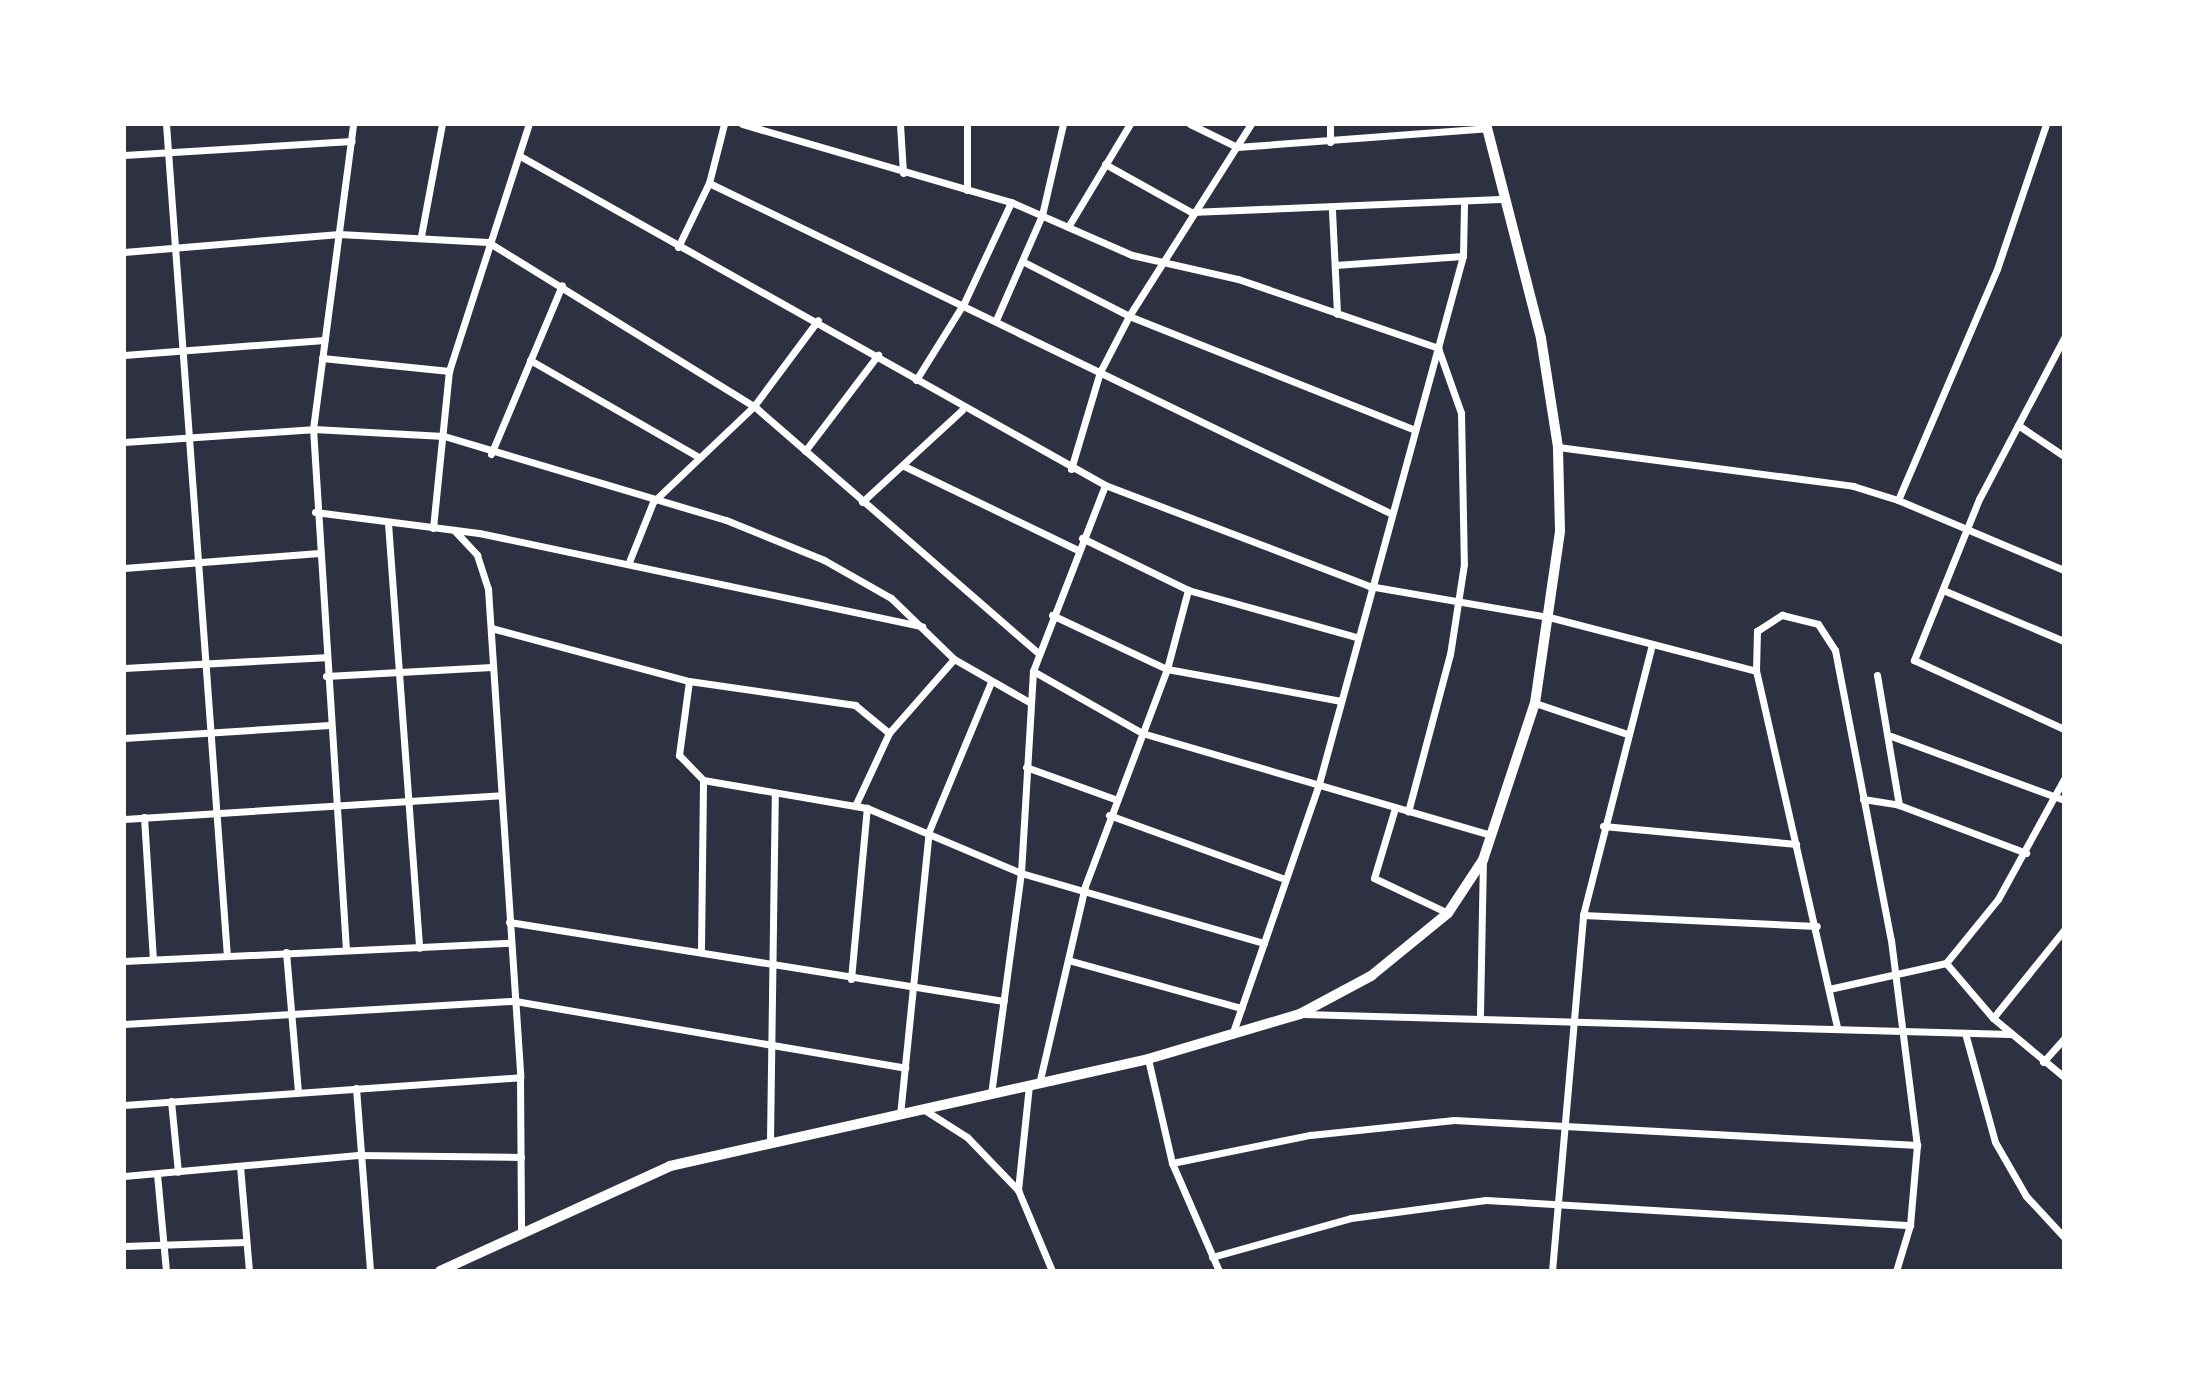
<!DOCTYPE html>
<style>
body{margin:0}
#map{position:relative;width:2188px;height:1395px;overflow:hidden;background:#2d3142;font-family:"Source Serif 4",serif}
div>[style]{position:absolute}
.minor>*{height:7px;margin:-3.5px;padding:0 3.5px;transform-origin:3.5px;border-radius:3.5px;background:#fff}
.secondary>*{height:10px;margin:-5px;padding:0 5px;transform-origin:5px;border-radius:5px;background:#fff}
span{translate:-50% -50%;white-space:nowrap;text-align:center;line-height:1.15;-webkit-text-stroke:8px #fff;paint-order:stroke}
.frame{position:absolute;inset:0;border:126px solid #fff;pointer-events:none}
</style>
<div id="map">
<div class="minor">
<div style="left:166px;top:124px;width:834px;rotate:85.81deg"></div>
<div style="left:742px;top:124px;width:280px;rotate:16.2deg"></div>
<div style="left:1011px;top:202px;width:132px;rotate:23.7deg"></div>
<div style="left:1132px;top:255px;width:109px;rotate:12.8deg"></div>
<div style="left:1238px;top:279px;width:212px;rotate:19deg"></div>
<div style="left:1438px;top:348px;width:69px;rotate:70.5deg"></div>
<div style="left:1461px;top:413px;width:151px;rotate:88.9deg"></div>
<div style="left:1464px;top:564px;width:91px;rotate:98.8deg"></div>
<div style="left:1450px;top:654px;width:163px;rotate:104.9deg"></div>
<div style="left:900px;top:124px;width:49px;rotate:86.5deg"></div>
<div style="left:1190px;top:124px;width:52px;rotate:26.1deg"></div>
<div style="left:1237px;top:147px;width:251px;rotate:-4.3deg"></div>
<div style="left:1330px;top:142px;width:18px;rotate:-90deg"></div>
<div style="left:124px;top:155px;width:228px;rotate:-3.5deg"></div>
<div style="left:520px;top:156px;width:671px;rotate:29.35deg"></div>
<div style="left:1105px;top:485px;width:283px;rotate:20.9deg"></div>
<div style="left:1369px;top:586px;width:183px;rotate:9.8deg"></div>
<div style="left:1549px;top:617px;width:214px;rotate:14.6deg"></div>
<div style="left:1105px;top:164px;width:98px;rotate:29.2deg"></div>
<div style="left:1191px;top:212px;width:315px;rotate:-2.4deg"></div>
<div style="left:709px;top:183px;width:757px;rotate:25.85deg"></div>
<div style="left:967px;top:190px;width:66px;rotate:-90deg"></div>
<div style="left:1332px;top:211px;width:103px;rotate:87.2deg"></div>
<div style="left:1068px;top:227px;width:120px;rotate:-59deg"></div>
<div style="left:421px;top:236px;width:114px;rotate:-79.4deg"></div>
<div style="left:678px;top:247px;width:71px;rotate:-64.2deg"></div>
<div style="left:709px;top:183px;width:61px;rotate:-75.7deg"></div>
<div style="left:124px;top:252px;width:216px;rotate:-4.8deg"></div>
<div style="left:339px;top:234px;width:149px;rotate:3.1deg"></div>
<div style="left:488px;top:242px;width:312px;rotate:31.7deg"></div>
<div style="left:754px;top:406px;width:376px;rotate:41deg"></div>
<div style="left:1024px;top:262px;width:118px;rotate:27.2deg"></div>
<div style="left:1129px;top:316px;width:308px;rotate:21.7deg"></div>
<div style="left:1335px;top:265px;width:128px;rotate:-4deg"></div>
<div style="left:996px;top:320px;width:115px;rotate:-66.3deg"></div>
<div style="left:1042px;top:215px;width:93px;rotate:-77deg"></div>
<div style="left:2064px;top:338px;width:182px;rotate:117.8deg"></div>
<div style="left:1979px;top:499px;width:174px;rotate:112deg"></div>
<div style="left:1914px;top:660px;width:165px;rotate:24.7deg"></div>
<div style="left:124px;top:355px;width:201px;rotate:-4.3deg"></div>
<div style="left:322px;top:358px;width:128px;rotate:5.8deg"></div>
<div style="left:530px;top:360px;width:193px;rotate:29.9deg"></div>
<div style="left:916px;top:380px;width:91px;rotate:-58.1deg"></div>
<div style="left:964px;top:303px;width:111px;rotate:-65deg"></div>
<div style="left:2018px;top:425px;width:55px;rotate:34deg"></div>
<div style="left:124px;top:442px;width:189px;rotate:-3.9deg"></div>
<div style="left:313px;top:429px;width:131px;rotate:3.1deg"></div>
<div style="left:444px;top:436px;width:294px;rotate:16.6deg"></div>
<div style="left:726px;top:520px;width:106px;rotate:22.2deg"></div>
<div style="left:824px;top:560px;width:77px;rotate:29.6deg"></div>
<div style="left:891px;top:598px;width:88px;rotate:44.1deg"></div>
<div style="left:954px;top:659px;width:86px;rotate:29.8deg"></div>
<div style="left:1558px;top:447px;width:298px;rotate:7.5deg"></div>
<div style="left:1853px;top:486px;width:47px;rotate:17.3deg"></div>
<div style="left:1898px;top:500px;width:251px;rotate:-66.8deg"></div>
<div style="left:1997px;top:269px;width:153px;rotate:-71.3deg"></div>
<div style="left:805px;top:451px;width:121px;rotate:-52.8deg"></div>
<div style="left:491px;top:454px;width:183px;rotate:-67.2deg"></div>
<div style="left:904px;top:466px;width:193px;rotate:25.8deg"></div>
<div style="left:1071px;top:469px;width:101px;rotate:-73.4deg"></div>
<div style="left:1100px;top:372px;width:63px;rotate:-62.6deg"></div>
<div style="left:1129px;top:316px;width:227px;rotate:-57.6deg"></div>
<div style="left:1898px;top:500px;width:180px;rotate:22.9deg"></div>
<div style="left:862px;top:502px;width:136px;rotate:-42.6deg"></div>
<div style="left:315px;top:512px;width:165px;rotate:7.3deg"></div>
<div style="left:479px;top:533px;width:453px;rotate:11.9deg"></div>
<div style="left:388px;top:523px;width:426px;rotate:85.8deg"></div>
<div style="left:433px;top:528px;width:158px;rotate:-84.2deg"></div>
<div style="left:449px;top:371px;width:260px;rotate:-72.1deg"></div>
<div style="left:454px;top:530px;width:34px;rotate:47deg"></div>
<div style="left:477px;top:555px;width:36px;rotate:72deg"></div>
<div style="left:488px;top:589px;width:489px;rotate:86.2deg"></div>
<div style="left:520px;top:1077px;width:154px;rotate:89.6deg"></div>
<div style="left:1082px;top:538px;width:118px;rotate:26.1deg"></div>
<div style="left:1188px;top:590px;width:174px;rotate:15.6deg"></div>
<div style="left:629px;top:562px;width:65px;rotate:-68.2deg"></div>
<div style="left:653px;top:502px;width:139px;rotate:-43.5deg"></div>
<div style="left:754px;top:406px;width:107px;rotate:-53.3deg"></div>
<div style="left:124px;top:568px;width:196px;rotate:-4.4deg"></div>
<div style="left:1943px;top:590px;width:131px;rotate:22.9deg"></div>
<div style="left:1052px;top:615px;width:127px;rotate:25.2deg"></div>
<div style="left:1167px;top:669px;width:177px;rotate:10.4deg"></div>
<div style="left:491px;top:628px;width:205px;rotate:15deg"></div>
<div style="left:689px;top:681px;width:168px;rotate:8.2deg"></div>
<div style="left:855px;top:705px;width:44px;rotate:39.5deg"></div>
<div style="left:124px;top:668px;width:201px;rotate:-3.1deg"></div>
<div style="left:1033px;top:671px;width:125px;rotate:29.6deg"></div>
<div style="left:1142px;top:733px;width:364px;rotate:16.3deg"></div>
<div style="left:1877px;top:675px;width:132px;rotate:80.4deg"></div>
<div style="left:326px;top:676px;width:166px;rotate:-3.1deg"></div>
<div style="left:689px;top:681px;width:75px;rotate:97.7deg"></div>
<div style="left:679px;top:755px;width:35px;rotate:46deg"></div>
<div style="left:703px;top:780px;width:166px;rotate:9.7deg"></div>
<div style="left:867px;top:808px;width:167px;rotate:22.9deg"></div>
<div style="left:1021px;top:873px;width:253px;rotate:16.1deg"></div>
<div style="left:1535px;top:703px;width:97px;rotate:18.6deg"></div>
<div style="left:1891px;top:736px;width:184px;rotate:20.3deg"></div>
<div style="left:124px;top:738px;width:206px;rotate:-3.6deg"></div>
<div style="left:1026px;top:767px;width:95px;rotate:19.8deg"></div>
<div style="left:1863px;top:799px;width:36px;rotate:9deg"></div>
<div style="left:1899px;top:805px;width:136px;rotate:20.7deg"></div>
<div style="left:855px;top:806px;width:81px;rotate:-65deg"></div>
<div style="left:889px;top:733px;width:98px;rotate:-48.7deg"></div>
<div style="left:1395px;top:808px;width:73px;rotate:106.7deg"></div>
<div style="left:1374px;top:878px;width:82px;rotate:25.3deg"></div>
<div style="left:1109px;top:815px;width:187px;rotate:20deg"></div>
<div style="left:144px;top:817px;width:142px;rotate:86.4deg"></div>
<div style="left:124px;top:819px;width:378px;rotate:-3.6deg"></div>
<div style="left:1603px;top:826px;width:194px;rotate:5.3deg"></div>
<div style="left:1583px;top:915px;width:234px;rotate:2.7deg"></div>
<div style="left:509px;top:922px;width:501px;rotate:9.07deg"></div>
<div style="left:701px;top:948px;width:168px;rotate:-89.3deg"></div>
<div style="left:346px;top:950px;width:522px;rotate:-93.62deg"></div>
<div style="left:313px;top:429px;width:308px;rotate:-82.5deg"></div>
<div style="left:286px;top:952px;width:141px;rotate:85.1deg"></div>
<div style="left:1068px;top:960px;width:180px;rotate:15.5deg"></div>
<div style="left:124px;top:961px;width:386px;rotate:-2.7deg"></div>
<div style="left:1946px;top:963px;width:72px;rotate:49.5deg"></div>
<div style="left:1993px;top:1018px;width:92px;rotate:39.7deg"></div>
<div style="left:851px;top:979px;width:172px;rotate:-84.7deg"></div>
<div style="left:1829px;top:989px;width:120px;rotate:-12.5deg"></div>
<div style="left:1946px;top:963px;width:82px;rotate:-50.9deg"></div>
<div style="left:1998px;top:899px;width:137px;rotate:-61.2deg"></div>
<div style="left:1303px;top:1014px;width:707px;rotate:1.62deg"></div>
<div style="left:1480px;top:1014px;width:154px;rotate:-88.9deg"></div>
<div style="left:1993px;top:1018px;width:113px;rotate:-51.1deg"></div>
<div style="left:124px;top:1024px;width:392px;rotate:-3.4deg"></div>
<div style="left:515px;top:1001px;width:396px;rotate:9.7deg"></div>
<div style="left:1837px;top:1027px;width:365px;rotate:-102.8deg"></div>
<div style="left:1756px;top:671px;width:40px;rotate:-88.6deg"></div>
<div style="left:1757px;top:631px;width:30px;rotate:-33deg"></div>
<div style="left:1782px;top:615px;width:37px;rotate:14deg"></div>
<div style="left:1818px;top:624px;width:31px;rotate:57deg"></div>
<div style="left:1835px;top:650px;width:295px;rotate:79.1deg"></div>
<div style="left:1891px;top:940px;width:207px;rotate:82.8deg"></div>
<div style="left:1917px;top:1145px;width:80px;rotate:95deg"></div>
<div style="left:1910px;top:1225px;width:48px;rotate:106.9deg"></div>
<div style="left:1965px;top:1033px;width:113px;rotate:74.6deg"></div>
<div style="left:1995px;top:1142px;width:62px;rotate:60.1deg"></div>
<div style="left:2026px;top:1196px;width:56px;rotate:47.2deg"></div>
<div style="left:1232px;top:1035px;width:262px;rotate:-70.9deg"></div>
<div style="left:1318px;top:787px;width:550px;rotate:-74.73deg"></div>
<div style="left:1463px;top:256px;width:53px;rotate:-88.9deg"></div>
<div style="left:1148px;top:1059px;width:107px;rotate:77deg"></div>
<div style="left:1172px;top:1163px;width:118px;rotate:66.5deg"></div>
<div style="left:2043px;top:1062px;width:31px;rotate:-48deg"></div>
<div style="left:1039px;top:1084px;width:203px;rotate:-76.9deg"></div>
<div style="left:1085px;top:886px;width:232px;rotate:-69.3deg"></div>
<div style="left:1167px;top:669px;width:82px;rotate:-75.1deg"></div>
<div style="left:356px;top:1088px;width:184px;rotate:85.6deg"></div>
<div style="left:991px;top:1094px;width:223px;rotate:-82.3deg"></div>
<div style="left:1021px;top:873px;width:202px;rotate:-86.6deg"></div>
<div style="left:1033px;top:671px;width:199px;rotate:-68.8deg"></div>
<div style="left:171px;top:1101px;width:71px;rotate:84.4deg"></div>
<div style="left:124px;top:1105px;width:397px;rotate:-4deg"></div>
<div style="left:923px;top:1109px;width:52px;rotate:32.5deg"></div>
<div style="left:967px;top:1137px;width:74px;rotate:46.1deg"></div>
<div style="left:1018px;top:1190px;width:88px;rotate:67.2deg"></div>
<div style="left:900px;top:1115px;width:285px;rotate:-84.2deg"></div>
<div style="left:929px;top:831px;width:161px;rotate:-67.4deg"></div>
<div style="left:770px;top:1140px;width:345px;rotate:-89.2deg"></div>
<div style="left:1172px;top:1163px;width:141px;rotate:-11.5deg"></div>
<div style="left:1310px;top:1135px;width:145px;rotate:-5.9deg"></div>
<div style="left:1454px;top:1120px;width:464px;rotate:3.1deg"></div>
<div style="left:240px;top:1166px;width:105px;rotate:85.1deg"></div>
<div style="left:157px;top:1174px;width:97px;rotate:84.7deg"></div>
<div style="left:124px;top:1176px;width:235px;rotate:-5.1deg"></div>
<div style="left:358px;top:1155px;width:163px;rotate:0.7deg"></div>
<div style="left:1018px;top:1190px;width:105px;rotate:-84deg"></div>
<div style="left:124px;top:1246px;width:121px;rotate:-1.9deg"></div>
<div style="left:1212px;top:1257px;width:144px;rotate:-15.7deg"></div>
<div style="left:1351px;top:1218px;width:136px;rotate:-7.6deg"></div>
<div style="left:1486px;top:1200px;width:425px;rotate:3.4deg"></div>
<div style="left:1552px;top:1271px;width:357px;rotate:-85deg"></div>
<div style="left:1583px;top:915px;width:276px;rotate:-75.7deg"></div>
</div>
<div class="secondary">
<div style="left:440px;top:1271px;width:253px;rotate:-24.5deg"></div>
<div style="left:670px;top:1166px;width:490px;rotate:-12.6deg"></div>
<div style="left:1148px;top:1059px;width:159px;rotate:-16.5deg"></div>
<div style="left:1300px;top:1014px;width:81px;rotate:-28.2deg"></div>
<div style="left:1371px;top:976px;width:99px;rotate:-39.3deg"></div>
<div style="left:1448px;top:913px;width:64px;rotate:-56.6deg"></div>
<div style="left:1483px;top:860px;width:165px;rotate:-71.7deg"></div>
<div style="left:1535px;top:703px;width:174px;rotate:-81.7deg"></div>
<div style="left:1560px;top:531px;width:84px;rotate:-91.4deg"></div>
<div style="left:1558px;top:447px;width:110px;rotate:-98.9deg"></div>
<div style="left:1541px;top:338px;width:221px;rotate:-104.4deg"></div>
</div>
<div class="frame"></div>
</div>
